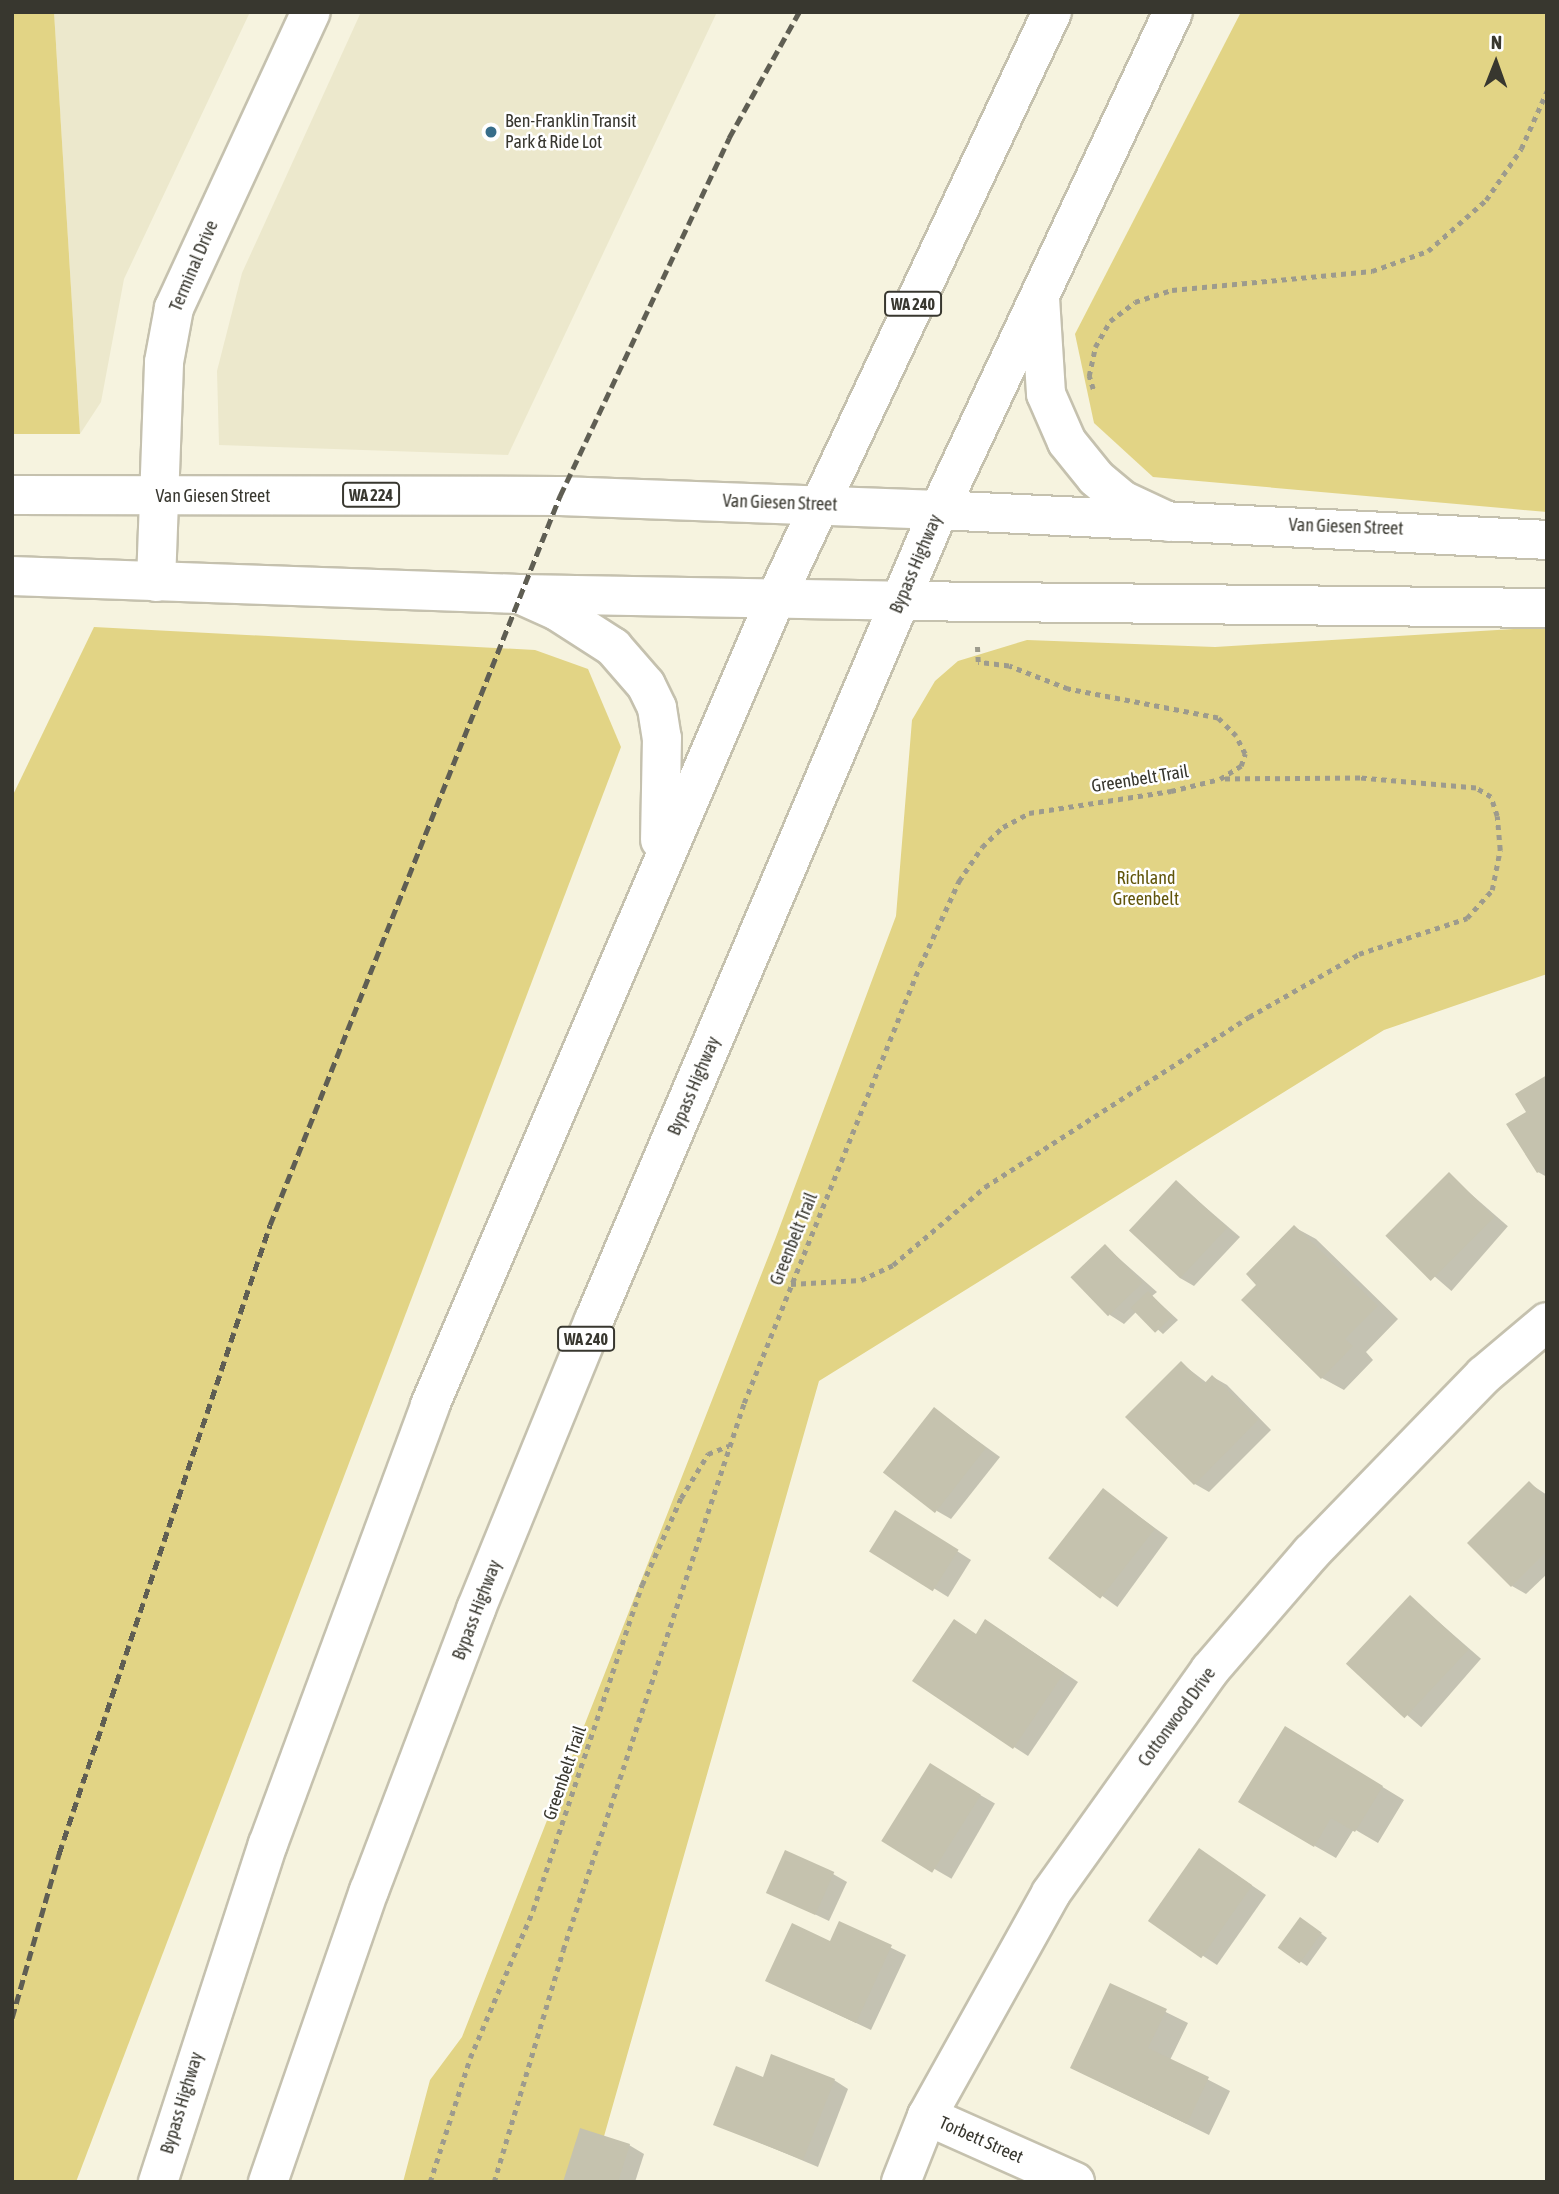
<!DOCTYPE html>
<style>
body{margin:0}
#map{position:relative;width:1559px;height:2194px;overflow:hidden;background:#f6f3df;font-family:"Asap Condensed",sans-serif}
div>[style]{position:absolute}
.built>*{inset:0;background:#ece8cc}
.green>*{inset:0;background:#e2d485}
.shadow>*{inset:0;background:#0003;transform-origin:0 0}
.building>*{inset:0;background:#c5c2ae;transform-origin:0 0}
.path>*{height:4.5px;margin-top:-2.25px;transform-origin:0;background:repeating-linear-gradient(90deg,#9d9b8d 0 5px,transparent 0 10px)}
.roads{filter:drop-shadow(2px 0 #c5c1ae) drop-shadow(-2px 0 #c5c1ae) drop-shadow(0 2px #c5c1ae) drop-shadow(0 -2px #c5c1ae)}
.minor>*{height:38px;margin:-19px;padding:0 19px;transform-origin:19px;border-radius:19px;background:#fff}
.tertiary>*{height:38px;margin:-19px;padding:0 19px;transform-origin:19px;border-radius:19px;background:#fff}
.secondary>*{height:38px;margin:-19px;padding:0 19px;transform-origin:19px;border-radius:19px;background:#fff}
.primary>*{height:38px;margin:-19px;padding:0 19px;transform-origin:19px;border-radius:19px;background:#fff}
.trunk>*{height:38px;margin:-19px;padding:0 19px;transform-origin:19px;border-radius:19px;background:#fff}
.rail>*{height:5px;margin-top:-2.5px;transform-origin:0;background:repeating-linear-gradient(90deg,#5f5e53 0 10px,transparent 0 15px)}
.dots>*{width:19px;height:19px;translate:-50% -50%;box-sizing:border-box;border:4px solid #fff;border-radius:50%}
span{translate:-50% -50%;white-space:nowrap;text-align:center;line-height:1.15;-webkit-text-stroke:5px #fff;paint-order:stroke}
.shield-label span{padding:2px 5px;background:#fff;border:2px solid;border-radius:5px;-webkit-text-stroke-width:0}
.shield-label{font-size:16px;color:#38372f;font-weight:700}
.poi-label{font-size:18px;color:#38372f}
.left{translate:0 -50%;text-align:left}
.street-label{font-size:18px;color:#38372f}
.park-label{font-size:18px;color:#61550b}
.frame{position:absolute;inset:0;border:14px solid #38372f;pointer-events:none}
.north{position:absolute;left:1461px;top:28px;width:70px;height:70px;-webkit-text-stroke:5px #fff;paint-order:stroke;rotate:1deg;font-size:19px;font-weight:700;line-height:28px;text-align:center;color:#38372f}
.north::after{content:'';display:block;margin:auto;width:24px;height:32px;background:#38372f;clip-path:polygon(50% 0,100% 100%,50% 72%,0 100%)}
</style>
<div id="map">
<div class="built">
<div style="clip-path:polygon(54px 12px,250px 12px,124px 279px,101px 402px,80px 434px)"></div>
<div style="clip-path:polygon(361px 12px,717px 12px,508px 455px,219px 445px,217px 371px,242px 273px)"></div>
</div>
<div class="green">
<div style="clip-path:polygon(12px 12px,54px 12px,80px 434px,12px 434px)"></div>
<div style="clip-path:polygon(1241px 12px,1547px 12px,1547px 512px,1153px 477px,1094px 423px,1075px 334px)"></div>
<div style="clip-path:polygon(94px 627px,535px 650px,588px 669px,621px 747px,76px 2182px,12px 2182px,12px 797px)"></div>
<div style="clip-path:polygon(1547px 627px,1547px 974px,1384px 1030px,819px 1381px,591px 2182px,403px 2182px,430px 2080px,462px 2037px,776px 1237px,896px 916px,912px 720px,935px 681px,958px 661px,1027px 640px,1215px 647px)"></div>
</div>
<div class="shadow">
<div style="clip-path:polygon(1547px 1077px,1547px 1177px,1538px 1172px,1529px 1112px)"></div>
<div style="left:1449px;top:1175px;width:78px;height:86px;rotate:41deg"></div>
<div style="clip-path:polygon(1176px 1182px,1240px 1237px,1194px 1286px,1180px 1278px)"></div>
<div style="clip-path:polygon(1294px 1227px,1316px 1239px,1398px 1319px,1366px 1352px,1373px 1360px,1344px 1390px,1322px 1378px,1259px 1285px)"></div>
<div style="clip-path:polygon(1105px 1246px,1157px 1292px,1152px 1296px,1178px 1320px,1163px 1334px,1137px 1311px,1124px 1324px,1110px 1315px)"></div>
<div style="clip-path:polygon(1181px 1363px,1207px 1383px,1213px 1377px,1227px 1385px,1271px 1430px,1209px 1492px,1195px 1484px)"></div>
<div style="clip-path:polygon(934px 1409px,1000px 1457px,951px 1519px,937px 1511px)"></div>
<div style="clip-path:polygon(1529px 1483px,1547px 1495px,1547px 1574px,1526px 1594px,1512px 1586px)"></div>
<div style="left:1104px;top:1491px;width:79px;height:86px;rotate:36deg"></div>
<div style="clip-path:polygon(910px 1521px,971px 1560px,948px 1597px,872px 1550px)"></div>
<div style="left:1410px;top:1597px;width:94px;height:91px;rotate:41deg"></div>
<div style="clip-path:polygon(1000px 1630px,1078px 1682px,1028px 1756px,1014px 1747px,977px 1636px)"></div>
<div style="clip-path:polygon(1307px 1741px,1404px 1800px,1378px 1843px,1354px 1829px,1336px 1858px,1315px 1846px)"></div>
<div style="left:930px;top:1766px;width:75px;height:87px;rotate:30deg"></div>
<div style="clip-path:polygon(1213px 1859px,1266px 1895px,1217px 1965px,1150px 1921px)"></div>
<div style="clip-path:polygon(833px 1874px,847px 1882px,829px 1921px,768px 1892px)"></div>
<div style="clip-path:polygon(840px 1923px,906px 1955px,871px 2030px,782px 1988px,831px 1943px)"></div>
<div style="clip-path:polygon(1307px 1923px,1327px 1938px,1307px 1966px,1280px 1947px)"></div>
<div style="clip-path:polygon(1111px 1985px,1188px 2023px,1170px 2060px,1230px 2091px,1209px 2135px,1072px 2068px)"></div>
<div style="clip-path:polygon(764px 2079px,834px 2080px,848px 2089px,818px 2167px,715px 2124px)"></div>
<div style="clip-path:polygon(629px 2145px,644px 2154px,635px 2182px,565px 2182px)"></div>
</div>
<div class="building">
<div style="clip-path:polygon(1547px 1075px,1547px 1167px,1537px 1173px,1506px 1124px,1526px 1112px,1515px 1094px)"></div>
<div style="left:1449px;top:1172px;width:64px;height:90px;rotate:45deg"></div>
<div style="left:1176px;top:1180px;width:70px;height:69px;rotate:43deg"></div>
<div style="clip-path:polygon(1294px 1225px,1378px 1306px,1345px 1339px,1353px 1346px,1321px 1379px,1241px 1300px,1256px 1285px,1246px 1274px)"></div>
<div style="left:1105px;top:1244px;width:54px;height:48px;rotate:46deg"></div>
<div style="left:1148px;top:1291px;width:35px;height:24px;rotate:46deg"></div>
<div style="clip-path:polygon(1181px 1361px,1204px 1384px,1212px 1375px,1258px 1420px,1194px 1485px,1125px 1417px)"></div>
<div style="left:934px;top:1407px;width:66px;height:83px;rotate:38deg"></div>
<div style="clip-path:polygon(1529px 1481px,1547px 1499px,1547px 1551px,1511px 1587px,1467px 1543px)"></div>
<div style="left:1103px;top:1488px;width:66px;height:89px;rotate:38deg"></div>
<div style="left:895px;top:1510px;width:75px;height:49px;rotate:32deg"></div>
<div style="left:1410px;top:1595px;width:80px;height:94px;rotate:43deg"></div>
<div style="clip-path:polygon(954px 1619px,976px 1634px,985px 1619px,1064px 1673px,1013px 1749px,912px 1681px)"></div>
<div style="clip-path:polygon(1285px 1726px,1383px 1786px,1355px 1832px,1331px 1818px,1314px 1847px,1238px 1802px)"></div>
<div style="left:930px;top:1763px;width:60px;height:92px;rotate:32deg"></div>
<div style="left:1199px;top:1848px;width:65px;height:89px;rotate:35deg"></div>
<div style="left:785px;top:1850px;width:54px;height:47px;rotate:24deg"></div>
<div style="left:1300px;top:1917px;width:27px;height:38px;rotate:36deg"></div>
<div style="clip-path:polygon(839px 1921px,892px 1945px,856px 2023px,765px 1981px,792px 1923px,830px 1941px)"></div>
<div style="clip-path:polygon(1110px 1983px,1167px 2009px,1148px 2048px,1209px 2077px,1187px 2124px,1070px 2068px)"></div>
<div style="clip-path:polygon(771px 2054px,835px 2079px,803px 2160px,713px 2125px,736px 2066px,763px 2077px)"></div>
<div style="clip-path:polygon(580px 2128px,630px 2144px,618px 2182px,563px 2182px)"></div>
</div>
<div class="path">
<div style="left:1093px;top:389px;width:14px;rotate:-107deg"></div>
<div style="left:1089px;top:376px;width:30px;rotate:-78deg"></div>
<div style="left:1095px;top:347px;width:30px;rotate:-60deg"></div>
<div style="left:1110px;top:321px;width:31px;rotate:-37deg"></div>
<div style="left:1135px;top:302px;width:39px;rotate:-18deg"></div>
<div style="left:1172px;top:290px;width:201px;rotate:-5.4deg"></div>
<div style="left:1372px;top:271px;width:59px;rotate:-19.7deg"></div>
<div style="left:1428px;top:251px;width:77px;rotate:-41.3deg"></div>
<div style="left:1486px;top:200px;width:62px;rotate:-55.5deg"></div>
<div style="left:1521px;top:149px;width:64px;rotate:-65.9deg"></div>
<div style="left:791px;top:1284px;width:70px;rotate:-3.3deg"></div>
<div style="left:861px;top:1280px;width:35px;rotate:-25deg"></div>
<div style="left:893px;top:1265px;width:121px;rotate:-40.3deg"></div>
<div style="left:985px;top:1187px;width:314px;rotate:-32.8deg"></div>
<div style="left:1249px;top:1017px;width:127px;rotate:-29.8deg"></div>
<div style="left:1359px;top:954px;width:114px;rotate:-18.4deg"></div>
<div style="left:1467px;top:918px;width:38px;rotate:-48deg"></div>
<div style="left:1492px;top:890px;width:41px;rotate:-78.7deg"></div>
<div style="left:1500px;top:850px;width:34px;rotate:-95deg"></div>
<div style="left:1497px;top:816px;width:20px;rotate:-108deg"></div>
<div style="left:1491px;top:797px;width:17px;rotate:-149deg"></div>
<div style="left:1476px;top:788px;width:116px;rotate:-175.1deg"></div>
<div style="left:1360px;top:778px;width:138px;rotate:179.6deg"></div>
<div style="left:430px;top:2182px;width:130px;rotate:-72.1deg"></div>
<div style="left:470px;top:2058px;width:161px;rotate:-66.9deg"></div>
<div style="left:533px;top:1910px;width:343px;rotate:-71.5deg"></div>
<div style="left:642px;top:1585px;width:95px;rotate:-65.9deg"></div>
<div style="left:681px;top:1498px;width:52px;rotate:-58.5deg"></div>
<div style="left:708px;top:1454px;width:22px;rotate:-22deg"></div>
<div style="left:494px;top:2182px;width:242px;rotate:-73.4deg"></div>
<div style="left:563px;top:1950px;width:576px;rotate:-71.69deg"></div>
<div style="left:744px;top:1403px;width:471px;rotate:-68.1deg"></div>
<div style="left:920px;top:966px;width:94px;rotate:-65.4deg"></div>
<div style="left:959px;top:881px;width:41px;rotate:-55.9deg"></div>
<div style="left:982px;top:847px;width:29px;rotate:-44deg"></div>
<div style="left:1003px;top:827px;width:30px;rotate:-28deg"></div>
<div style="left:1029px;top:813px;width:144px;rotate:-8.8deg"></div>
<div style="left:1171px;top:791px;width:50px;rotate:-13.8deg"></div>
<div style="left:1220px;top:779px;width:25px;rotate:-32deg"></div>
<div style="left:1241px;top:766px;width:13px;rotate:-72deg"></div>
<div style="left:1245px;top:754px;width:20px;rotate:-117deg"></div>
<div style="left:1236px;top:736px;width:25px;rotate:-135deg"></div>
<div style="left:1218px;top:718px;width:153px;rotate:-169.1deg"></div>
<div style="left:1068px;top:689px;width:63px;rotate:-158.7deg"></div>
<div style="left:1009px;top:666px;width:31px;rotate:-173deg"></div>
<div style="left:978px;top:662px;width:18px;rotate:-93deg"></div>
</div>
<div class="roads">
<div class="minor">
<div style="left:927px;top:2116px;width:162px;rotate:24deg"></div>
</div>
<div class="tertiary">
<div style="left:156px;top:582px;width:220px;rotate:-87.9deg"></div>
<div style="left:164px;top:362px;width:55px;rotate:-79.5deg"></div>
<div style="left:174px;top:308px;width:326px;rotate:-65.2deg"></div>
<div style="left:901px;top:2182px;width:71px;rotate:-68.5deg"></div>
<div style="left:927px;top:2116px;width:255px;rotate:-60.9deg"></div>
<div style="left:1051px;top:1893px;width:274px;rotate:-54.5deg"></div>
<div style="left:1210px;top:1670px;width:155px;rotate:-49.2deg"></div>
<div style="left:1311px;top:1553px;width:248px;rotate:-45.8deg"></div>
<div style="left:1484px;top:1375px;width:82px;rotate:-40.1deg"></div>
</div>
<div class="secondary">
<div style="left:939px;top:510px;width:609px;rotate:2.82deg"></div>
<div style="left:901px;top:601px;width:646px;rotate:0.62deg"></div>
</div>
<div class="primary">
<div style="left:12px;top:495px;width:548px;rotate:0.1deg"></div>
<div style="left:560px;top:496px;width:379px;rotate:2.1deg"></div>
<div style="left:12px;top:576px;width:507px;rotate:2.03deg"></div>
<div style="left:519px;top:594px;width:382px;rotate:1deg"></div>
</div>
<div class="trunk">
<div style="left:1040px;top:298px;width:96px;rotate:86.4deg"></div>
<div style="left:1046px;top:394px;width:52px;rotate:66.4deg"></div>
<div style="left:1067px;top:442px;width:46px;rotate:51.1deg"></div>
<div style="left:1096px;top:478px;width:34px;rotate:40deg"></div>
<div style="left:1122px;top:500px;width:52px;rotate:25.1deg"></div>
<div style="left:519px;top:594px;width:42px;rotate:24.1deg"></div>
<div style="left:557px;top:611px;width:67px;rotate:32.7deg"></div>
<div style="left:613px;top:647px;width:50px;rotate:49deg"></div>
<div style="left:646px;top:685px;width:25px;rotate:64deg"></div>
<div style="left:657px;top:708px;width:30px;rotate:81deg"></div>
<div style="left:662px;top:738px;width:102px;rotate:91.1deg"></div>
<div style="left:158px;top:2182px;width:355px;rotate:-72deg"></div>
<div style="left:268px;top:1844px;width:468px;rotate:-69.7deg"></div>
<div style="left:430px;top:1405px;width:878px;rotate:-66.79deg"></div>
<div style="left:776px;top:598px;width:648px;rotate:-64.78deg"></div>
<div style="left:268px;top:2182px;width:308px;rotate:-70.9deg"></div>
<div style="left:369px;top:1891px;width:302px;rotate:-69.2deg"></div>
<div style="left:476px;top:1609px;width:312px;rotate:-67.8deg"></div>
<div style="left:594px;top:1320px;width:880px;rotate:-66.93deg"></div>
<div style="left:939px;top:510px;width:550px;rotate:-64.83deg"></div>
</div>
</div>
<div class="rail">
<div style="left:12px;top:2018px;width:171px;rotate:-74deg"></div>
<div style="left:59px;top:1854px;width:663px;rotate:-71.46deg"></div>
<div style="left:270px;top:1225px;width:785px;rotate:-68.31deg"></div>
<div style="left:560px;top:496px;width:396px;rotate:-64.7deg"></div>
<div style="left:729px;top:138px;width:144px;rotate:-60.9deg"></div>
</div>
<div class="dots">
<div style="left:491px;top:132px;background:#376d89"></div>
</div>
<div class="shield-label">
<span style="left:913px;top:304px">WA 240</span>
<span style="left:371px;top:495px">WA 224</span>
<span style="left:586px;top:1339px">WA 240</span>
</div>
<div class="poi-label">
<span class="left" style="left:505px;top:132px">Ben-Franklin Transit<br>Park &amp; Ride Lot</span>
</div>
<div class="street-label">
<span style="left:194px;top:266px;rotate:-67deg">Terminal Drive</span>
<span style="left:213px;top:496px">Van Giesen Street</span>
<span style="left:780px;top:503px;rotate:2deg">Van Giesen Street</span>
<span style="left:1346px;top:527px;rotate:2deg">Van Giesen Street</span>
<span style="left:916px;top:564px;rotate:-67deg">Bypass Highway</span>
<span style="left:1140px;top:779px;rotate:-9deg">Greenbelt Trail</span>
<span style="left:694px;top:1086px;rotate:-67deg">Bypass Highway</span>
<span style="left:794px;top:1239px;rotate:-68deg">Greenbelt Trail</span>
<span style="left:477px;top:1610px;rotate:-69deg">Bypass Highway</span>
<span style="left:1177px;top:1717px;rotate:-54deg">Cottonwood Drive</span>
<span style="left:565px;top:1773px;rotate:-71deg">Greenbelt Trail</span>
<span style="left:182px;top:2103px;rotate:-73deg">Bypass Highway</span>
<span style="left:981px;top:2140px;rotate:24deg">Torbett Street</span>
</div>
<div class="park-label">
<span style="left:1146px;top:889px">Richland<br>Greenbelt</span>
</div>
<div class="frame"></div>
<div class="north">N</div>
</div>
